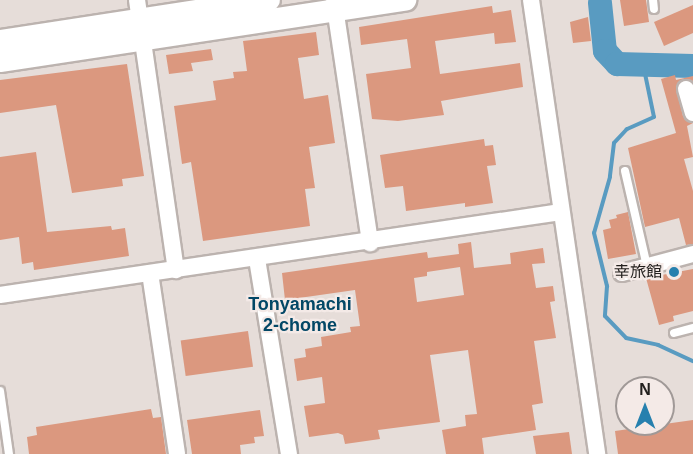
<!DOCTYPE html>
<meta charset="utf-8">
<style>
body{margin:0}
#map{position:relative;width:693px;height:454px;overflow:hidden;background:#e6ddd9;font-family:Arial,"Noto Sans JP",sans-serif}
div>[style]{position:absolute}
.stream>*{height:4px;margin:-2px;padding:0 2px;transform-origin:2px;border-radius:2px;background:#599bc1}
.river>*{height:24px;margin:-12px;padding:0 12px;transform-origin:12px;border-radius:12px;background:#599bc1}
.building>*{inset:0;background:#db987f;transform-origin:0 0}
.roads{filter:drop-shadow(2px 0 #bcb3af) drop-shadow(-2px 0 #bcb3af) drop-shadow(0 2px #bcb3af) drop-shadow(0 -2px #bcb3af)}
.lane>*{height:8px;margin:-4px;padding:0 4px;transform-origin:4px;border-radius:4px;background:#fff}
.street>*{height:16px;margin:-8px;padding:0 8px;transform-origin:8px;border-radius:8px;background:#fff}
.secondary>*{height:22px;margin:-11px;padding:0 11px;transform-origin:11px;border-radius:11px;background:#fff}
.dots>*{width:16px;height:16px;translate:-50% -50%;box-sizing:border-box;border:3px solid #f4eae7;border-radius:50%}
span{translate:-50% -50%;white-space:nowrap;text-align:center;line-height:1.15;-webkit-text-stroke:4.5px #f4eae7;paint-order:stroke}
.poi-label{font-size:16px;color:#23201e}
.right{translate:-100% -50%;text-align:right}
.neighbourhood-label{font-size:18px;color:#024766;font-weight:700}
.north{position:absolute;left:615px;top:376px;width:60px;height:60px;box-sizing:border-box;background:#f4eae7;border:2px solid #a09997;border-radius:50%;rotate:0deg;font-size:16px;font-weight:700;line-height:24px;text-align:center;color:#23201e}
.north::after{content:'';display:block;margin:auto;width:21px;height:27px;background:#2680ae;clip-path:polygon(50% 0,100% 100%,50% 72%,0 100%)}
</style>
<div id="map">
<div class="stream">
<div style="left:643px;top:64px;width:54px;rotate:78.3deg"></div>
<div style="left:654px;top:117px;width:30px;rotate:156deg"></div>
<div style="left:627px;top:129px;width:19px;rotate:133deg"></div>
<div style="left:614px;top:143px;width:34px;rotate:97deg"></div>
<div style="left:610px;top:177px;width:58px;rotate:105.9deg"></div>
<div style="left:594px;top:233px;width:55px;rotate:76.2deg"></div>
<div style="left:607px;top:286px;width:30px;rotate:94deg"></div>
<div style="left:605px;top:316px;width:30px;rotate:46deg"></div>
<div style="left:626px;top:338px;width:33px;rotate:12deg"></div>
<div style="left:658px;top:345px;width:38px;rotate:25deg"></div>
</div>
<div class="river">
<div style="left:600px;top:3px;width:48px;rotate:84.1deg"></div>
<div style="left:605px;top:51px;width:18px;rotate:47deg"></div>
<div style="left:617px;top:64px;width:76px;rotate:1.5deg"></div>
</div>
<div class="building">
<div style="clip-path:polygon(620px 0,646px 0,649px 22px,624px 26px)"></div>
<div style="clip-path:polygon(693px 5px,693px 33px,664px 46px,654px 22px)"></div>
<div style="clip-path:polygon(492px 6px,493px 13px,511px 10px,516px 42px,495px 44px,494px 33px,435px 41px,440px 74px,520px 63px,523px 87px,441px 101px,444px 115px,398px 121px,372px 119px,366px 74px,411px 68px,407px 39px,361px 45px,359px 27px)"></div>
<div style="clip-path:polygon(588px 17px,591px 41px,573px 43px,570px 22px)"></div>
<div style="clip-path:polygon(316px 32px,319px 55px,298px 58px,304px 99px,328px 95px,335px 143px,309px 147px,315px 188px,305px 189px,310px 226px,203px 241px,191px 162px,182px 164px,174px 106px,216px 100px,213px 81px,234px 78px,233px 72px,247px 71px,243px 41px)"></div>
<div style="clip-path:polygon(211px 49px,213px 60px,191px 63px,193px 71px,169px 74px,166px 55px)"></div>
<div style="clip-path:polygon(127px 64px,144px 176px,122px 179px,123px 186px,72px 193px,56px 105px,0 113px,0 80px)"></div>
<div style="clip-path:polygon(675px 75px,676px 80px,693px 76px,693px 81px,683px 79px,676px 87px,683px 116px,693px 123px,687px 126px,693px 157px,684px 159px,693px 191px,693px 244px,686px 245px,679px 218px,645px 227px,628px 148px,676px 133px,661px 79px)"></div>
<div style="clip-path:polygon(484px 139px,485px 146px,493px 145px,496px 165px,487px 166px,493px 203px,465px 207px,465px 203px,406px 211px,403px 186px,385px 188px,380px 155px)"></div>
<div style="clip-path:polygon(36px 152px,47px 232px,111px 226px,112px 230px,125px 228px,129px 256px,34px 270px,33px 262px,22px 264px,19px 237px,0 240px,0 157px)"></div>
<div style="clip-path:polygon(628px 212px,636px 254px,608px 259px,603px 230px,611px 228px,609px 220px,617px 218px,616px 215px)"></div>
<div style="clip-path:polygon(evenodd,471px 242px,474px 268px,511px 264px,510px 253px,543px 248px,545px 263px,532px 264px,536px 288px,553px 286px,555px 301px,550px 302px,556px 338px,534px 341px,543px 403px,532px 405px,536px 430px,482px 438px,484px 454px,446px 454px,442px 430px,466px 426px,465px 415px,477px 414px,468px 350px,430px 355px,440px 422px,378px 430px,380px 439px,345px 444px,343px 435px,338px 433px,309px 437px,304px 406px,325px 403px,322px 377px,297px 381px,294px 359px,306px 357px,305px 349px,322px 346px,321px 337px,351px 332px,350px 327px,360px 326px,355px 290px,285px 300px,282px 273px,427px 252px,428px 258px,459px 254px,458px 244px,471px 242px,460px 267px,464px 295px,417px 302px,414px 278px,427px 276px,427px 272px,460px 267px)"></div>
<div style="clip-path:polygon(693px 269px,693px 311px,673px 316px,674px 321px,659px 325px,646px 278px)"></div>
<div style="left:248px;top:331px;width:36px;height:68px;rotate:82deg"></div>
<div style="clip-path:polygon(151px 409px,153px 418px,161px 417px,166px 454px,29px 454px,27px 437px,37px 435px,36px 427px)"></div>
<div style="clip-path:polygon(260px 410px,264px 436px,254px 437px,255px 443px,240px 445px,241px 454px,192px 454px,187px 420px)"></div>
<div style="clip-path:polygon(693px 420px,693px 454px,618px 454px,615px 431px)"></div>
<div style="clip-path:polygon(569px 432px,572px 454px,536px 454px,533px 436px)"></div>
</div>
<div class="roads">
<div class="lane">
<div style="left:653px;top:0;width:9px;rotate:84deg"></div>
<div style="left:625px;top:171px;width:98px;rotate:77deg"></div>
<div style="left:674px;top:333px;width:20px;rotate:-15deg"></div>
<div style="left:0;top:391px;width:64px;rotate:81.9deg"></div>
</div>
<div class="street">
<div style="left:137px;top:0;width:273px;rotate:81.8deg"></div>
<div style="left:531px;top:0;width:459px;rotate:81.7deg"></div>
<div style="left:334px;top:1px;width:245px;rotate:81.5deg"></div>
<div style="left:686px;top:89px;width:25px;rotate:74deg"></div>
<div style="left:257px;top:259px;width:198px;rotate:80.7deg"></div>
<div style="left:150px;top:273px;width:183px;rotate:81.5deg"></div>
<div style="left:622px;top:273px;width:73px;rotate:-15deg"></div>
<div style="left:0;top:295px;width:567px;rotate:-8.42deg"></div>
</div>
<div class="secondary">
<div style="left:0;top:41px;width:272px;rotate:-8.7deg"></div>
<div style="left:0;top:61px;width:410px;rotate:-8.6deg"></div>
</div>
</div>
<div class="dots">
<div style="left:674px;top:272px;background:#2680ae"></div>
</div>
<div class="poi-label">
<span class="right" style="left:662px;top:272px">幸旅館</span>
</div>
<div class="neighbourhood-label">
<span style="left:300px;top:315px">Tonyamachi<br>2-chome</span>
</div>
<div class="north">N</div>
</div>
